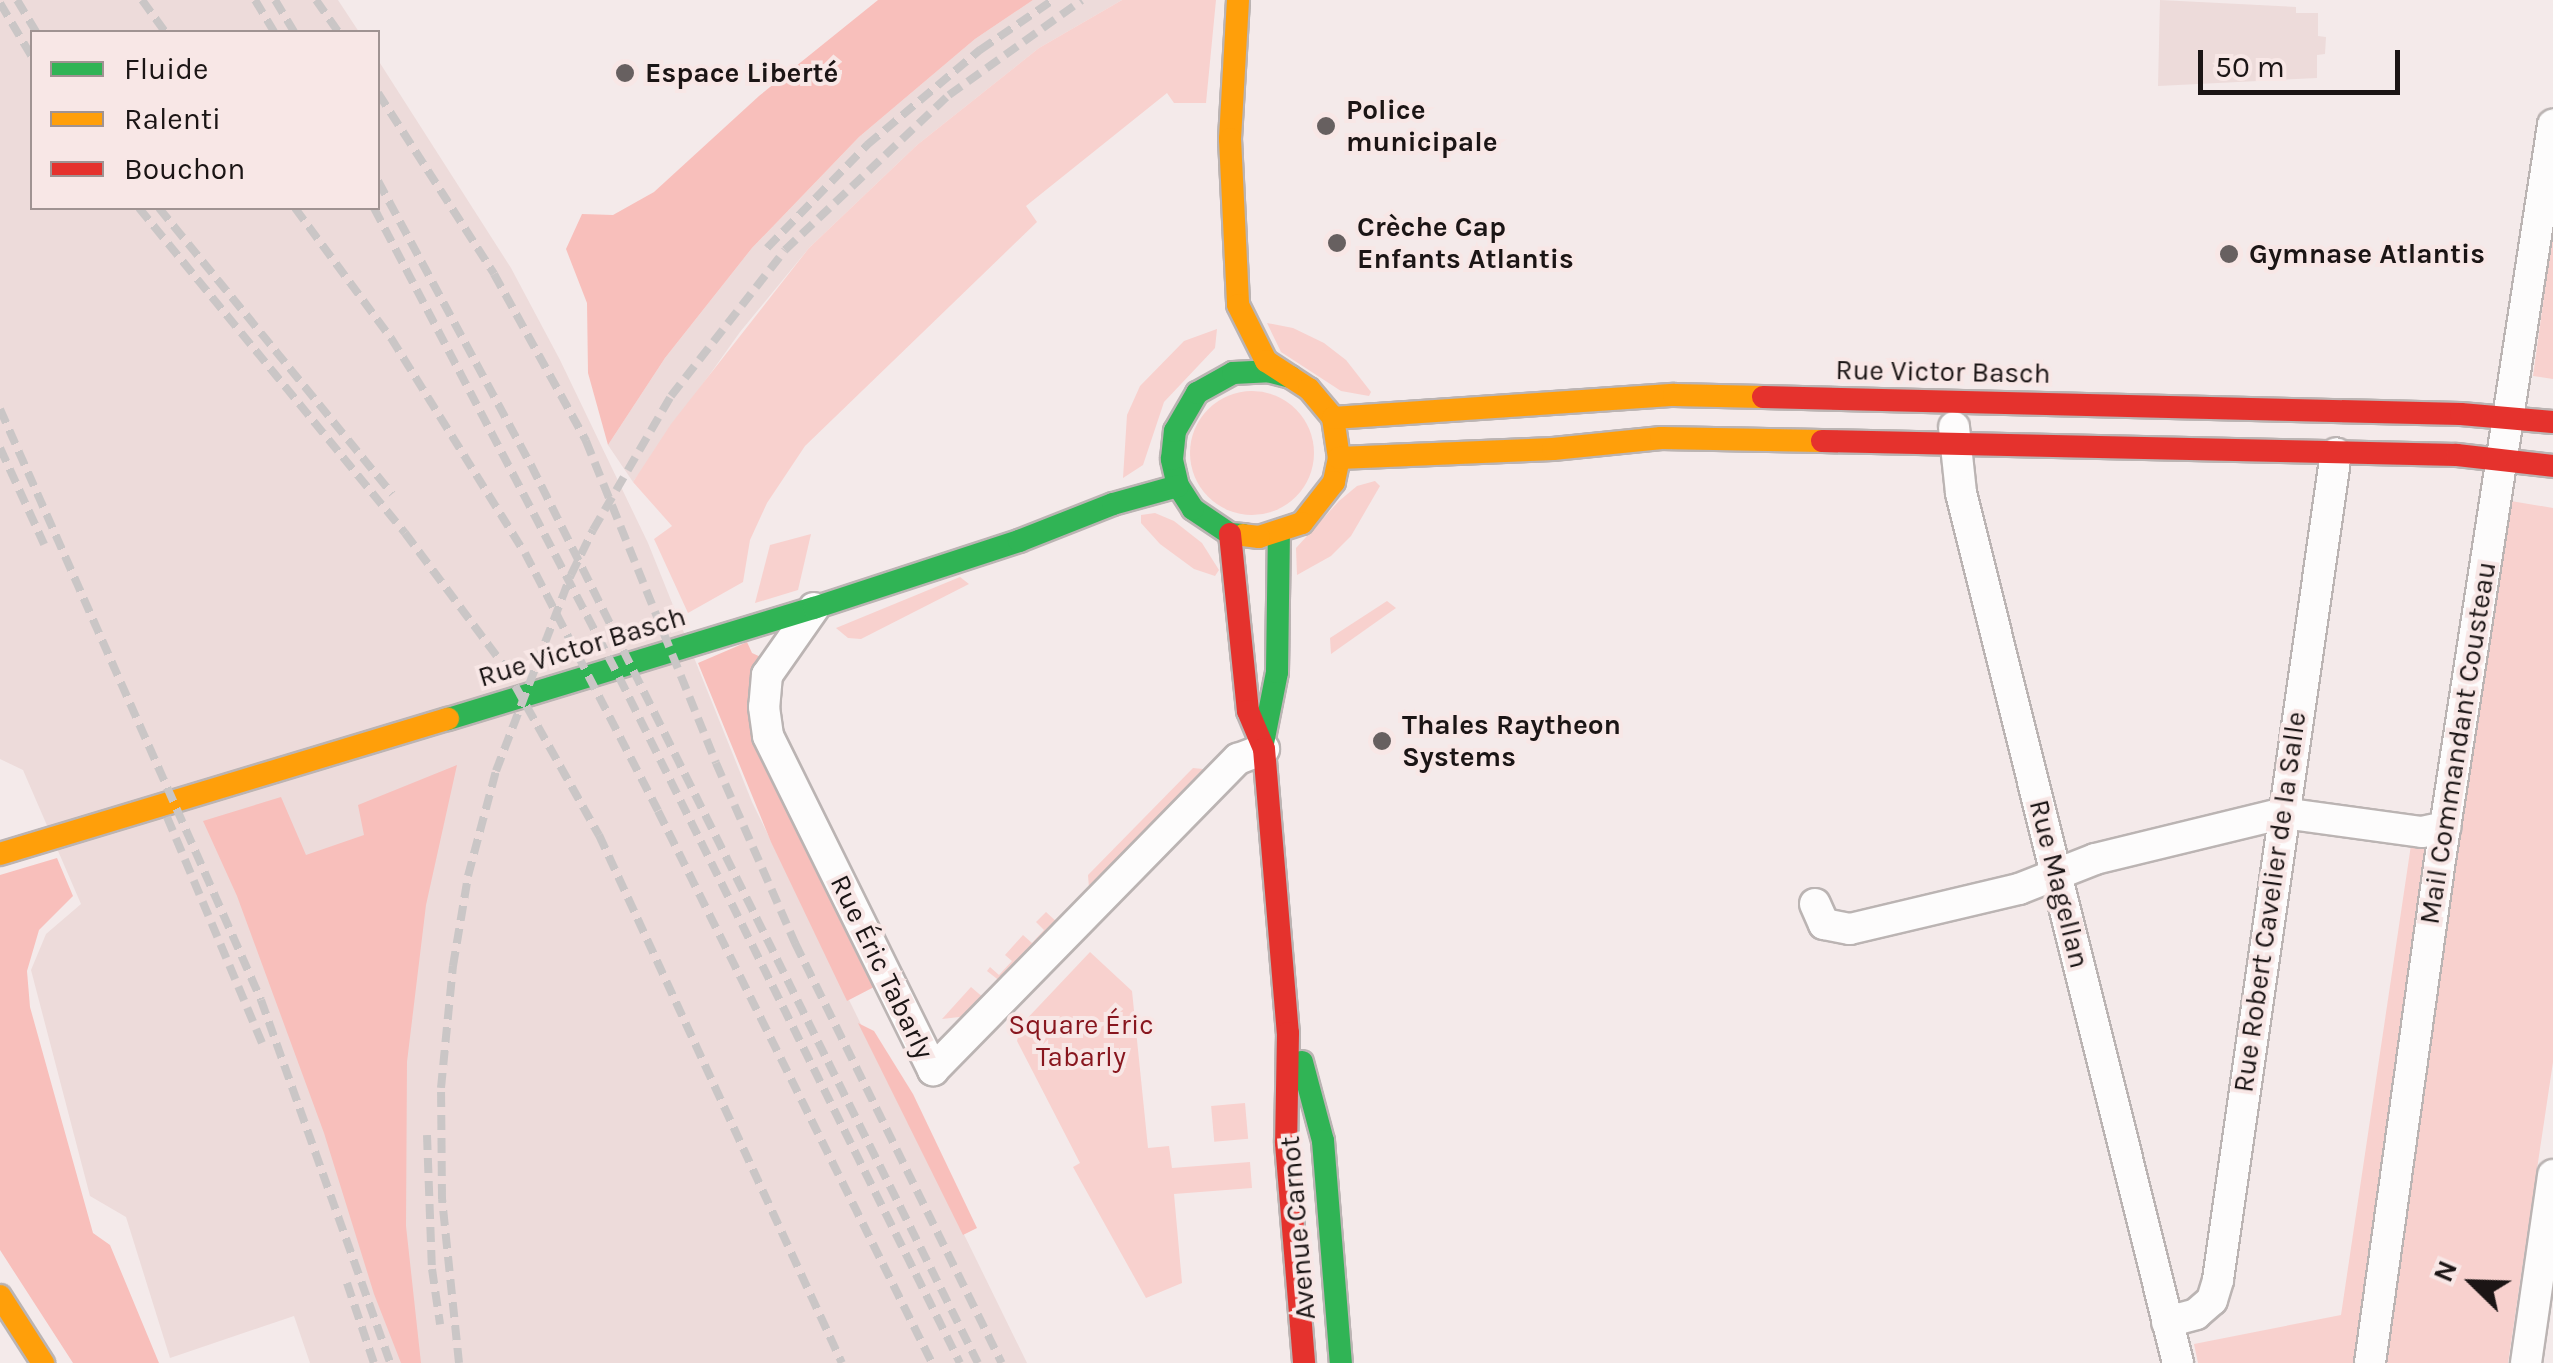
<!DOCTYPE html>
<meta charset="utf-8">
<style>
body{margin:0}
#map{position:relative;width:2553px;height:1363px;overflow:hidden;background:#f4eaea;font-family:Karla,sans-serif}
div>[style]{position:absolute}
.built>*{inset:0;background:#eddbda}
.green>*{inset:0;background:#f8d1ce;transform-origin:0 0}
.round{border-radius:50%}
.forest>*{inset:0;background:#f8bfbb}
.roads{filter:drop-shadow(2px 0 #bbb4b3) drop-shadow(-2px 0 #bbb4b3) drop-shadow(0 2px #bbb4b3) drop-shadow(0 -2px #bbb4b3)}
.street>*{height:30px;margin:-15px;padding:0 15px;transform-origin:15px;border-radius:15px;background:#fdfcfc}
.fast>*{height:22px;margin:-11px;padding:0 11px;transform-origin:11px;border-radius:11px;background:#30b455}
.slow>*{height:22px;margin:-11px;padding:0 11px;transform-origin:11px;border-radius:11px;background:#ff9f0a}
.jam>*{height:22px;margin:-11px;padding:0 11px;transform-origin:11px;border-radius:11px;background:#e5322d}
.rail>*{height:8px;margin-top:-4px;transform-origin:0;background:repeating-linear-gradient(90deg,#cac6c6 0 15px,transparent 0 23px)}
.dots>*{width:28px;height:28px;translate:-50% -50%;box-sizing:border-box;border:5px solid #f8e7e6;border-radius:50%}
span{translate:-50% -50%;white-space:nowrap;text-align:center;line-height:1.15;-webkit-text-stroke:8px #f8e7e6;paint-order:stroke}
.poi-label{font-size:28px;color:#1b1515;font-weight:700}
.left{translate:0 -50%;text-align:left}
.street-label{font-size:28px;color:#1b1515}
.park-label{font-size:28px;color:#88161e}
.legend{position:absolute;left:30px;top:30px;width:350px;height:180px;box-sizing:border-box;background:#f8e7e6;border:2px solid #a09392;margin:0;padding:12px 18px;list-style:none;font-size:30px;color:#1b1515}
.legend li{display:flex;align-items:center;gap:20px;height:50px}
.legend b{width:50px;border:2px solid #a09392}
.north{position:absolute;left:2423px;top:1233px;width:100px;height:100px;-webkit-text-stroke:8px #f8e7e6;paint-order:stroke;rotate:293deg;font-size:28px;font-weight:700;line-height:40px;text-align:center;color:#1b1515}
.north::after{content:'';display:block;margin:auto;width:35px;height:45px;background:#1b1515;clip-path:polygon(50% 0,100% 100%,50% 72%,0 100%)}
.scale{position:absolute;left:2198px;top:50px;width:202px;height:45px;box-sizing:border-box;border:5px solid #1b1515;border-top:0;padding-left:12px;font-size:30px;line-height:35px;white-space:nowrap;color:#1b1515;-webkit-text-stroke:8px #f8e7e6;paint-order:stroke}
</style>
<div id="map">
<div class="built">
<div style="clip-path:polygon(0 0,338px 0,359px 32px,32px 32px,32px 208px,378px 208px,378px 60px,511px 268px,560px 360px,648px 543px,752px 802px,1027px 1363px,310px 1363px,294px 1316px,170px 1358px,126px 1217px,90px 1196px,31px 970px,46px 934px,81px 904px,23px 770px,0 759px)"></div>
<div style="clip-path:polygon(1033px 0,1122px 0,1039px 48px,917px 145px,809px 248px,740px 332px,633px 482px,608px 445px,665px 358px,752px 248px,859px 137px,975px 39px)"></div>
<div style="clip-path:polygon(2160px 0,2296px 7px,2296px 13px,2318px 13px,2318px 36px,2326px 37px,2325px 54px,2317px 55px,2317px 78px,2158px 86px)"></div>
</div>
<div class="green">
<div style="clip-path:polygon(1122px 0,1216px 0,1206px 103px,1174px 103px,1167px 93px,1026px 206px,1037px 222px,805px 446px,767px 503px,750px 540px,743px 582px,688px 613px,654px 539px,672px 526px,633px 482px,671px 424px,809px 248px,917px 145px,1039px 48px)"></div>
<div style="clip-path:polygon(2553px 231px,2553px 379px,2533px 376px)"></div>
<div style="clip-path:polygon(1267px 323px,1293px 328px,1324px 343px,1346px 360px,1371px 392px,1369px 396px,1341px 391px,1281px 352px)"></div>
<div style="clip-path:polygon(1217px 329px,1215px 348px,1164px 402px,1143px 465px,1123px 478px,1127px 415px,1140px 386px,1184px 341px)"></div>
<div class="round" style="left:1190px;top:391px;width:124px;height:124px"></div>
<div style="clip-path:polygon(1375px 481px,1380px 486px,1351px 536px,1331px 556px,1297px 575px,1296px 548px,1339px 501px,1357px 486px)"></div>
<div style="clip-path:polygon(2505px 500px,2553px 508px,2553px 1062px,2508px 1363px,2198px 1363px,2194px 1344px,2341px 1315px,2411px 845px,2437px 848px)"></div>
<div style="clip-path:polygon(1155px 513px,1174px 521px,1202px 543px,1219px 570px,1215px 576px,1194px 569px,1160px 544px,1141px 523px,1141px 515px)"></div>
<div style="clip-path:polygon(811px 534px,798px 590px,755px 603px,770px 545px)"></div>
<div style="clip-path:polygon(960px 577px,969px 584px,861px 639px,848px 638px,836px 628px)"></div>
<div style="clip-path:polygon(1387px 601px,1396px 608px,1331px 654px,1330px 638px)"></div>
<div style="clip-path:polygon(1193px 768px,1203px 769px,1089px 888px,1088px 875px)"></div>
<div style="clip-path:polygon(1046px 912px,1058px 923px,1001px 982px,987px 971px,990px 967px,999px 975px,1012px 961px,1005px 955px,1023px 935px,1032px 943px,1044px 930px,1036px 922px)"></div>
<div style="clip-path:polygon(1090px 952px,1132px 991px,1148px 1148px,1169px 1146px,1172px 1168px,1250px 1162px,1252px 1188px,1174px 1194px,1182px 1283px,1146px 1298px,1073px 1167px,1080px 1163px,1017px 1041px,1021px 1025px)"></div>
<div style="clip-path:polygon(971px 987px,985px 999px,968px 1016px,942px 1019px)"></div>
<div style="left:1245px;top:1103px;width:36px;height:34px;rotate:85deg"></div>
</div>
<div class="forest">
<div style="clip-path:polygon(878px 0,1033px 0,975px 39px,859px 137px,752px 248px,665px 358px,608px 445px,588px 373px,587px 303px,566px 249px,582px 214px,613px 215px,654px 192px,759px 96px)"></div>
<div style="clip-path:polygon(747px 642px,752px 653px,765px 659px,761px 744px,874px 987px,847px 1001px,771px 842px,698px 663px)"></div>
<div style="clip-path:polygon(457px 765px,426px 905px,407px 1062px,406px 1226px,421px 1363px,401px 1363px,374px 1294px,324px 1133px,237px 896px,203px 821px,281px 797px,306px 855px,364px 835px,358px 805px)"></div>
<div style="clip-path:polygon(57px 858px,73px 896px,39px 930px,27px 971px,30px 1007px,93px 1233px,110px 1245px,159px 1363px,73px 1363px,0 1250px,0 875px)"></div>
<div style="clip-path:polygon(858px 1023px,874px 1031px,913px 1094px,977px 1228px,963px 1235px)"></div>
</div>
<div class="roads">
<div class="street">
<div style="left:1954px;top:427px;width:66px;rotate:83.9deg"></div>
<div style="left:1961px;top:493px;width:897px;rotate:75.99deg"></div>
<div style="left:814px;top:608px;width:82px;rotate:125deg"></div>
<div style="left:767px;top:675px;width:32px;rotate:95deg"></div>
<div style="left:764px;top:707px;width:29px;rotate:82deg"></div>
<div style="left:768px;top:736px;width:373px;rotate:63.7deg"></div>
<div style="left:933px;top:1070px;width:436px;rotate:-45.6deg"></div>
<div style="left:1238px;top:759px;width:28px;rotate:-21deg"></div>
<div style="left:1815px;top:904px;width:22px;rotate:66deg"></div>
<div style="left:1824px;top:924px;width:26px;rotate:11deg"></div>
<div style="left:1850px;top:929px;width:174px;rotate:-13.3deg"></div>
<div style="left:2019px;top:889px;width:82px;rotate:-21.5deg"></div>
<div style="left:2095px;top:859px;width:194px;rotate:-13.7deg"></div>
<div style="left:2283px;top:813px;width:140px;rotate:7.8deg"></div>
<div style="left:2422px;top:832px;width:24px;rotate:-12deg"></div>
<div style="left:2167px;top:1322px;width:30px;rotate:-15deg"></div>
<div style="left:2196px;top:1314px;width:21px;rotate:-41deg"></div>
<div style="left:2212px;top:1300px;width:21px;rotate:-73deg"></div>
<div style="left:2218px;top:1280px;width:835px;rotate:-81.88deg"></div>
<div style="left:2370px;top:1363px;width:508px;rotate:-82.08deg"></div>
<div style="left:2440px;top:860px;width:744px;rotate:-81.26deg"></div>
<div style="left:2526px;top:1363px;width:190px;rotate:-81.8deg"></div>
</div>
<div class="fast">
<div style="left:1243px;top:535px;width:13px;rotate:-176deg"></div>
<div style="left:1230px;top:534px;width:45px;rotate:-146deg"></div>
<div style="left:1193px;top:509px;width:27px;rotate:-123deg"></div>
<div style="left:1178px;top:486px;width:28px;rotate:-103deg"></div>
<div style="left:1172px;top:459px;width:28px;rotate:-84deg"></div>
<div style="left:1175px;top:431px;width:44px;rotate:-59.9deg"></div>
<div style="left:1197px;top:393px;width:41px;rotate:-29.1deg"></div>
<div style="left:1233px;top:373px;width:35px;rotate:-3deg"></div>
<div style="left:1268px;top:371px;width:23px;rotate:15deg"></div>
<div style="left:448px;top:719px;width:382px;rotate:-16.9deg"></div>
<div style="left:814px;top:608px;width:216px;rotate:-18.1deg"></div>
<div style="left:1019px;top:541px;width:101px;rotate:-21.5deg"></div>
<div style="left:1113px;top:504px;width:67px;rotate:-15.5deg"></div>
<div style="left:1263px;top:743px;width:72px;rotate:-78.8deg"></div>
<div style="left:1277px;top:672px;width:138px;rotate:-89.2deg"></div>
<div style="left:1302px;top:1062px;width:82px;rotate:75.1deg"></div>
<div style="left:1323px;top:1141px;width:223px;rotate:85.4deg"></div>
</div>
<div class="slow">
<div style="left:1238px;top:0;width:139px;rotate:93.3deg"></div>
<div style="left:1230px;top:139px;width:166px;rotate:87.2deg"></div>
<div style="left:1238px;top:305px;width:63px;rotate:63.4deg"></div>
<div style="left:1266px;top:361px;width:51px;rotate:33.1deg"></div>
<div style="left:1309px;top:389px;width:38px;rotate:50deg"></div>
<div style="left:1333px;top:418px;width:40px;rotate:81.5deg"></div>
<div style="left:1339px;top:458px;width:25px;rotate:102deg"></div>
<div style="left:1334px;top:482px;width:52px;rotate:128deg"></div>
<div style="left:1302px;top:523px;width:45px;rotate:162deg"></div>
<div style="left:1259px;top:537px;width:16px;rotate:-173deg"></div>
<div style="left:1333px;top:418px;width:342px;rotate:-3.9deg"></div>
<div style="left:1674px;top:395px;width:89px;rotate:1.3deg"></div>
<div style="left:1339px;top:458px;width:214px;rotate:-2.4deg"></div>
<div style="left:1553px;top:449px;width:109px;rotate:-5.8deg"></div>
<div style="left:1661px;top:438px;width:161px;rotate:1.1deg"></div>
<div style="left:0;top:854px;width:468px;rotate:-16.8deg"></div>
<div style="left:0;top:1296px;width:80px;rotate:57.3deg"></div>
</div>
<div class="jam">
<div style="left:1763px;top:397px;width:698px;rotate:1.4deg"></div>
<div style="left:2461px;top:414px;width:92px;rotate:5deg"></div>
<div style="left:1822px;top:441px;width:635px;rotate:1.26deg"></div>
<div style="left:2457px;top:455px;width:97px;rotate:6.5deg"></div>
<div style="left:1230px;top:534px;width:178px;rotate:84.2deg"></div>
<div style="left:1248px;top:711px;width:41px;rotate:67.2deg"></div>
<div style="left:1264px;top:749px;width:285px;rotate:85.2deg"></div>
<div style="left:1288px;top:1033px;width:110px;rotate:91deg"></div>
<div style="left:1286px;top:1143px;width:221px;rotate:85.3deg"></div>
</div>
</div>
<div class="rail">
<div style="left:17px;top:0;width:37px;rotate:59deg"></div>
<div style="left:142px;top:0;width:39px;rotate:54deg"></div>
<div style="left:255px;top:0;width:37px;rotate:59deg"></div>
<div style="left:275px;top:0;width:37px;rotate:59deg"></div>
<div style="left:316px;top:0;width:39px;rotate:55deg"></div>
<div style="left:0;top:3px;width:63px;rotate:59.3deg"></div>
<div style="left:378px;top:93px;width:215px;rotate:57.3deg"></div>
<div style="left:494px;top:274px;width:191px;rotate:61.1deg"></div>
<div style="left:586px;top:441px;width:347px;rotate:68deg"></div>
<div style="left:716px;top:763px;width:197px;rotate:66.3deg"></div>
<div style="left:795px;top:943px;width:468px;rotate:63.8deg"></div>
<div style="left:378px;top:181px;width:323px;rotate:61.7deg"></div>
<div style="left:531px;top:465px;width:1003px;rotate:63.54deg"></div>
<div style="left:139px;top:208px;width:420px;rotate:50.7deg"></div>
<div style="left:405px;top:533px;width:166px;rotate:53.3deg"></div>
<div style="left:504px;top:666px;width:194px;rotate:60.7deg"></div>
<div style="left:599px;top:835px;width:581px;rotate:65.29deg"></div>
<div style="left:159px;top:208px;width:369px;rotate:50.8deg"></div>
<div style="left:295px;top:208px;width:162px;rotate:53.6deg"></div>
<div style="left:391px;top:338px;width:253px;rotate:58.1deg"></div>
<div style="left:525px;top:553px;width:290px;rotate:62.7deg"></div>
<div style="left:658px;top:811px;width:616px;rotate:63.6deg"></div>
<div style="left:374px;top:208px;width:529px;rotate:62.42deg"></div>
<div style="left:619px;top:677px;width:766px;rotate:63.57deg"></div>
<div style="left:767px;top:248px;width:144px;rotate:-45.8deg"></div>
<div style="left:867px;top:145px;width:148px;rotate:-40.1deg"></div>
<div style="left:980px;top:50px;width:88px;rotate:-34.4deg"></div>
<div style="left:0;top:409px;width:646px;rotate:66.17deg"></div>
<div style="left:261px;top:1000px;width:385px;rotate:70.4deg"></div>
<div style="left:0;top:448px;width:106px;rotate:65.4deg"></div>
<div style="left:167px;top:817px;width:245px;rotate:67.2deg"></div>
<div style="left:427px;top:1135px;width:134px;rotate:87.9deg"></div>
<div style="left:432px;top:1269px;width:56px;rotate:81.7deg"></div>
<div style="left:347px;top:1283px;width:84px;rotate:71.4deg"></div>
<div style="left:459px;top:1363px;width:165px;rotate:-95.9deg"></div>
<div style="left:442px;top:1199px;width:111px;rotate:-90.5deg"></div>
<div style="left:441px;top:1088px;width:123px;rotate:-84.4deg"></div>
<div style="left:453px;top:966px;width:91px;rotate:-80.5deg"></div>
<div style="left:468px;top:876px;width:109px;rotate:-75.1deg"></div>
<div style="left:496px;top:771px;width:210px;rotate:-69.1deg"></div>
<div style="left:571px;top:575px;width:50px;rotate:-63.9deg"></div>
<div style="left:593px;top:530px;width:155px;rotate:-59.8deg"></div>
<div style="left:671px;top:396px;width:185px;rotate:-52deg"></div>
<div style="left:785px;top:250px;width:226px;rotate:-43.4deg"></div>
<div style="left:949px;top:95px;width:163px;rotate:-35.5deg"></div>
</div>
<div class="dots">
<div style="left:625px;top:73px;background:#676060"></div>
<div style="left:1326px;top:126px;background:#676060"></div>
<div style="left:1337px;top:243px;background:#676060"></div>
<div style="left:2229px;top:254px;background:#676060"></div>
<div style="left:1382px;top:741px;background:#676060"></div>
</div>
<div class="poi-label">
<span class="left" style="left:645px;top:73px">Espace Liberté</span>
<span class="left" style="left:1346px;top:126px">Police<br>municipale</span>
<span class="left" style="left:1357px;top:243px">Crèche Cap<br>Enfants Atlantis</span>
<span class="left" style="left:2249px;top:254px">Gymnase Atlantis</span>
<span class="left" style="left:1402px;top:741px">Thales Raytheon<br>Systems</span>
</div>
<div class="street-label">
<span style="left:1943px;top:372px;rotate:1deg">Rue Victor Basch</span>
<span style="left:582px;top:647px;rotate:-17deg">Rue Victor Basch</span>
<span style="left:2458px;top:743px;rotate:-81deg">Mail Commandant Cousteau</span>
<span style="left:2059px;top:884px;rotate:76deg">Rue Magellan</span>
<span style="left:2270px;top:902px;rotate:-82deg">Rue Robert Cavelier de la Salle</span>
<span style="left:882px;top:967px;rotate:64deg">Rue Éric Tabarly</span>
<span style="left:1298px;top:1228px;rotate:-95deg">Avenue Carnot</span>
</div>
<div class="park-label">
<span style="left:1081px;top:1041px">Square Éric<br>Tabarly</span>
</div>
<ul class="legend">
<li><b style="height:12px;background:#30b455"></b>Fluide</li>
<li><b style="height:12px;background:#ff9f0a"></b>Ralenti</li>
<li><b style="height:12px;background:#e5322d"></b>Bouchon</li>
</ul>
<div class="north">N</div>
<div class="scale">50 m</div>
</div>
